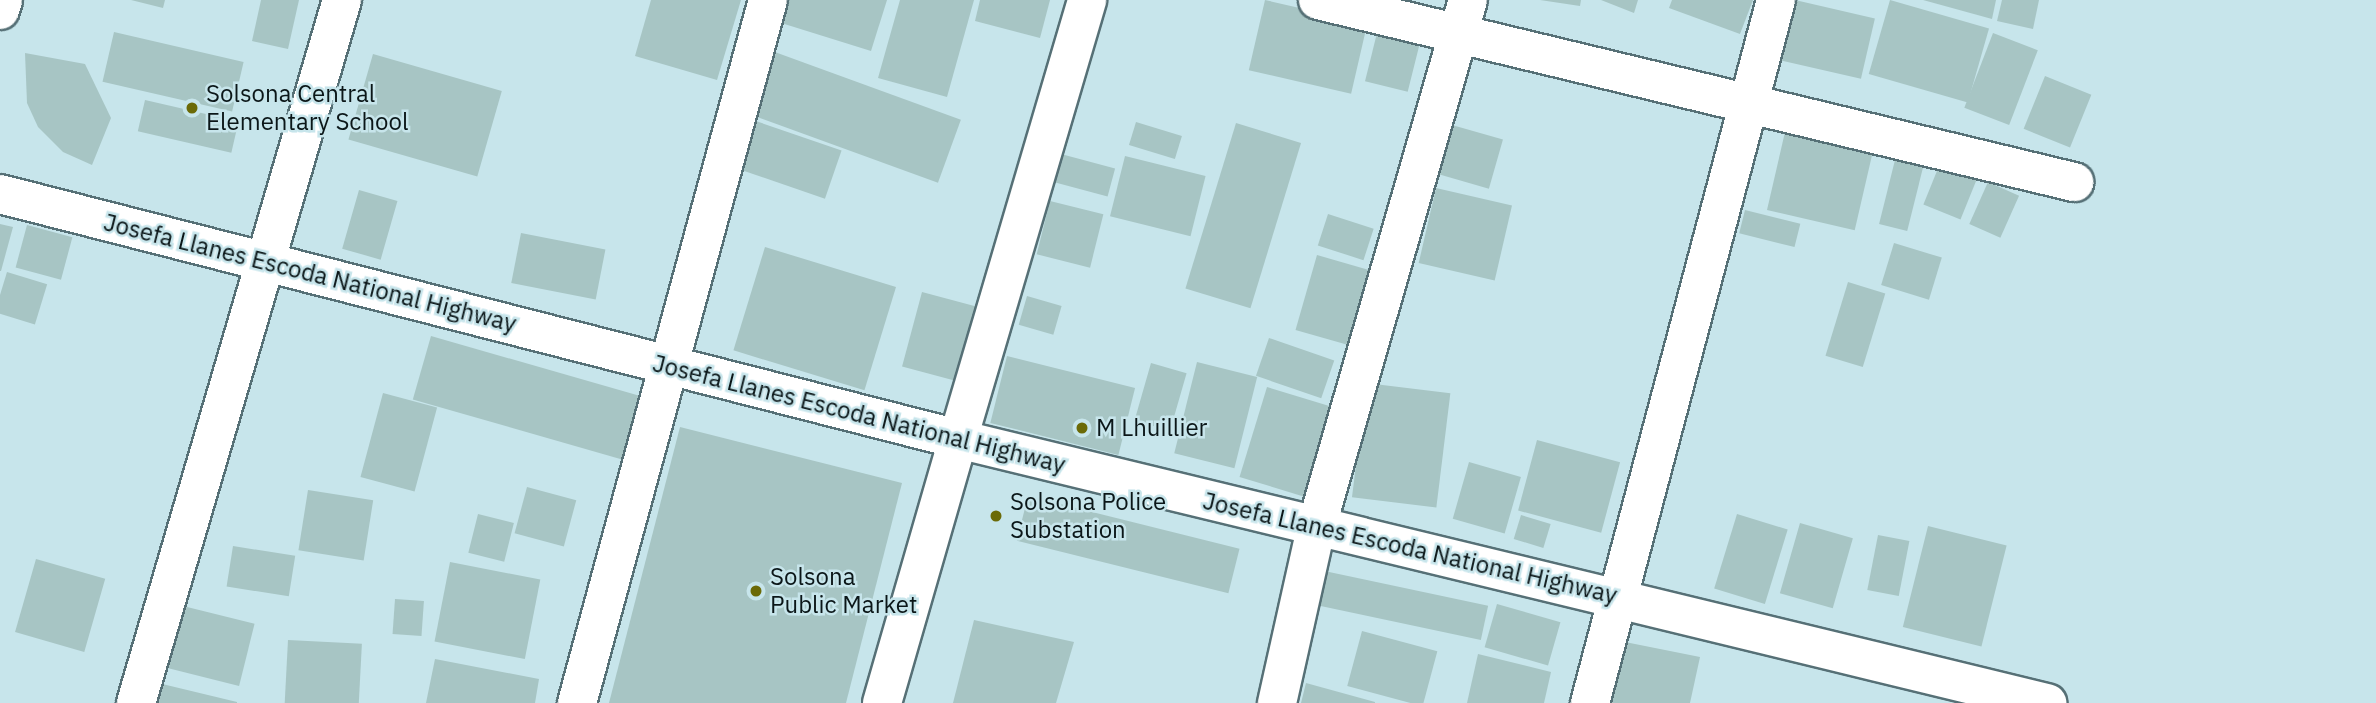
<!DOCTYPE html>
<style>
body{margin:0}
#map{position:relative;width:2376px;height:703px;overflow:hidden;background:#c7e5eb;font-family:"IBM Plex Sans",sans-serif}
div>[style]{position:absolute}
.building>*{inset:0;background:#a7c5c4;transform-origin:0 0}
.roads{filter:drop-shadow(2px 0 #567076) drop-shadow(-2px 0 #567076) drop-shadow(0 2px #567076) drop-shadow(0 -2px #567076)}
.street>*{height:38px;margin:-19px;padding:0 19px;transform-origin:19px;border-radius:19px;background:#fff}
.secondary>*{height:38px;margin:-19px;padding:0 19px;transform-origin:19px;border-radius:19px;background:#fff}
.dots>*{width:19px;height:19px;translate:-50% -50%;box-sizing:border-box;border:4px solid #c7e5eb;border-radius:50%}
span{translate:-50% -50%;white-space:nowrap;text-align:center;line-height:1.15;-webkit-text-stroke:5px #c7e5eb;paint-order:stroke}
.poi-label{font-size:24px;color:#0b1618}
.left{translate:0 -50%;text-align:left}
.street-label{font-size:24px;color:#0b1618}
</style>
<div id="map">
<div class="building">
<div style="clip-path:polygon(131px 0,165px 0,163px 8px)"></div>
<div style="clip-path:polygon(261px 0,299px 0,288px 49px,252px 41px)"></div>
<div style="clip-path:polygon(651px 0,741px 0,717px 80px,635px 56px)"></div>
<div style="clip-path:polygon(785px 0,887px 0,871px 51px,778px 22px)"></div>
<div style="clip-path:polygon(900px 0,974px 0,947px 97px,878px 78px)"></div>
<div style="clip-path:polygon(980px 0,1050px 0,1040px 38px,975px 21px)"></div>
<div style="left:1265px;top:0;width:105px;height:72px;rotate:13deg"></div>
<div style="clip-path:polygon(1540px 0,1581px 0,1580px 6px)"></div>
<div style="clip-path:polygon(1601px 0,1638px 0,1634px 13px)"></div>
<div style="clip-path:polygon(1672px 0,1753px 0,1740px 34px,1669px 8px)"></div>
<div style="left:1795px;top:0;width:82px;height:62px;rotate:13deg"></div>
<div style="left:1890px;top:0;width:103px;height:77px;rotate:16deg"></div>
<div style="clip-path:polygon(1923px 0,1996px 0,1992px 19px)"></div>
<div style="clip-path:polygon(2002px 0,2039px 0,2033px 29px,1997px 21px)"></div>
<div style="left:1380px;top:21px;width:44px;height:62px;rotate:14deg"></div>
<div style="left:114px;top:32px;width:133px;height:51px;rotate:13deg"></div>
<div style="left:1993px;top:33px;width:48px;height:80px;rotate:21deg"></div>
<div style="left:772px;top:51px;width:201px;height:67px;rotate:20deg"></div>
<div style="clip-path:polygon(25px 53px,85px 64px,111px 118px,92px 165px,63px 152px,38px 127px,27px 103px)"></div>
<div style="left:373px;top:54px;width:134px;height:89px;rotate:16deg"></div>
<div style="left:2045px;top:76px;width:50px;height:57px;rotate:22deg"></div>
<div style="left:145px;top:100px;width:96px;height:32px;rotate:13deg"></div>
<div style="left:747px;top:118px;width:100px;height:51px;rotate:19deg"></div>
<div style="left:1136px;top:122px;width:48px;height:24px;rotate:17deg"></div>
<div style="left:1236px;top:123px;width:68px;height:173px;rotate:17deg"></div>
<div style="left:1452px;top:125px;width:53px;height:51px;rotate:16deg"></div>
<div style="left:1785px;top:132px;width:90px;height:80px;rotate:13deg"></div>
<div style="left:1061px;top:154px;width:56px;height:29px;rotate:15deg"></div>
<div style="left:1125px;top:156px;width:83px;height:62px;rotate:14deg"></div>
<div style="left:1896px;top:156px;width:29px;height:70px;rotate:14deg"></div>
<div style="left:1941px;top:161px;width:40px;height:47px;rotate:22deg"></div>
<div style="left:1988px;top:182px;width:34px;height:46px;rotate:24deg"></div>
<div style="left:1436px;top:188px;width:78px;height:77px;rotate:13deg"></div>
<div style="left:359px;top:190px;width:40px;height:61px;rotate:16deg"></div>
<div style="left:1050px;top:201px;width:55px;height:55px;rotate:14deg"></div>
<div style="left:1745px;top:210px;width:57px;height:24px;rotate:14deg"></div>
<div style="left:1328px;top:214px;width:48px;height:33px;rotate:18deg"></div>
<div style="clip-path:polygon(0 224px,13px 227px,1px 271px,0 271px)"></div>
<div style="left:27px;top:225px;width:47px;height:44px;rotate:15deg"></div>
<div style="left:521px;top:233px;width:86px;height:51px;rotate:11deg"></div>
<div style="left:1894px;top:243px;width:50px;height:44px;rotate:17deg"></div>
<div style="left:765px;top:247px;width:137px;height:108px;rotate:17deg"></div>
<div style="left:1317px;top:255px;width:54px;height:78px;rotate:16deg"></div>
<div style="left:7px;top:272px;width:42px;height:42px;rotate:17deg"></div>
<div style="left:1848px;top:282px;width:39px;height:77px;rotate:17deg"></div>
<div style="left:922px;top:292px;width:60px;height:77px;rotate:15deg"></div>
<div style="left:1027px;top:296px;width:36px;height:30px;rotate:16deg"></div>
<div style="left:431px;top:336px;width:224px;height:66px;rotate:16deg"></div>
<div style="left:1269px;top:338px;width:69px;height:40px;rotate:19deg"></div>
<div style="left:1007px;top:356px;width:132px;height:69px;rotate:14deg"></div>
<div style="left:1197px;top:362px;width:62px;height:94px;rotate:14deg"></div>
<div style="left:1151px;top:363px;width:37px;height:60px;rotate:16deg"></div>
<div style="left:1366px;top:383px;width:85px;height:115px;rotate:7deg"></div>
<div style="left:1267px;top:387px;width:72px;height:94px;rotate:17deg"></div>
<div style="left:383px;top:393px;width:56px;height:87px;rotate:15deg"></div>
<div style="clip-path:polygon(680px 427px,902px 483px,846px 703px,609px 703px)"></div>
<div style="left:1537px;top:440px;width:86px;height:73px;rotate:15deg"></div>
<div style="left:1469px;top:462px;width:54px;height:59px;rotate:16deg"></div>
<div style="left:527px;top:487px;width:51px;height:48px;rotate:15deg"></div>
<div style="left:308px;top:490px;width:66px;height:61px;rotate:9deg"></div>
<div style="left:1028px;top:496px;width:218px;height:46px;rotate:14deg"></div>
<div style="left:478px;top:514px;width:37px;height:40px;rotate:14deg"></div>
<div style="left:1737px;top:514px;width:53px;height:78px;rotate:17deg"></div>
<div style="left:1521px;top:515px;width:31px;height:25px;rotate:17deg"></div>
<div style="left:1800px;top:523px;width:55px;height:73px;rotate:16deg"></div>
<div style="left:1928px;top:526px;width:81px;height:104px;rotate:14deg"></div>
<div style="left:1878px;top:535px;width:32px;height:56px;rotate:11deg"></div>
<div style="left:233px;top:546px;width:63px;height:41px;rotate:9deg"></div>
<div style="left:36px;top:559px;width:72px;height:76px;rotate:16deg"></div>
<div style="left:450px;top:562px;width:92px;height:81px;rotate:11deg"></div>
<div style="left:1315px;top:569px;width:177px;height:35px;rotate:12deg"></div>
<div style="left:395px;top:599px;width:29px;height:35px;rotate:4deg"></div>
<div style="left:175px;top:604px;width:82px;height:64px;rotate:14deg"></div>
<div style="left:1497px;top:604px;width:66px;height:45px;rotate:16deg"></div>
<div style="clip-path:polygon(974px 620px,1074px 642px,1056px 703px,953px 703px)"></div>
<div style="left:1362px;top:631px;width:78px;height:57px;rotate:15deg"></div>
<div style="left:288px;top:640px;width:74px;height:63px;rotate:3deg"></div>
<div style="clip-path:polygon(1620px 641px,1700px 657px,1690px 703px,1608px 703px)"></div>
<div style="clip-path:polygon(1478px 654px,1551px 672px,1544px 703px,1467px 703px)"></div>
<div style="clip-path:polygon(435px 659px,539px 679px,535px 703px,426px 703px)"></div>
<div style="clip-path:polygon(154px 682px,237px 702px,237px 703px,149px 703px)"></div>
<div style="clip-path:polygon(1306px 683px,1375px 702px,1375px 703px,1301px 703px)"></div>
</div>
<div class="roads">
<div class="street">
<div style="left:1318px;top:0;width:778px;rotate:13.54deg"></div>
<div style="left:958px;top:439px;width:458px;rotate:-73.6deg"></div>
<div style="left:136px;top:703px;width:733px;rotate:-73.67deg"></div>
<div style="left:577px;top:703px;width:728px;rotate:-74.8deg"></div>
<div style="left:1277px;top:703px;width:179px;rotate:-77.4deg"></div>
<div style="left:1316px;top:528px;width:549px;rotate:-73.94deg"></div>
<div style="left:1590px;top:703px;width:727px;rotate:-75.18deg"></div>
</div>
<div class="secondary">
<div style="left:0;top:10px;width:10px;rotate:-73deg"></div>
<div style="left:0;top:194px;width:989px;rotate:14.35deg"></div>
<div style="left:958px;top:439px;width:1121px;rotate:13.63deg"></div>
<div style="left:882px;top:703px;width:275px;rotate:-73.9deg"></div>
</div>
</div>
<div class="dots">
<div style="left:192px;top:108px;background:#6b6a07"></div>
<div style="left:1082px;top:428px;background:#6b6a07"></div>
<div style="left:996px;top:516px;background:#6b6a07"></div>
<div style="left:756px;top:591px;background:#6b6a07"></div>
</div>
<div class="poi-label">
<span class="left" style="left:206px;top:108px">Solsona Central<br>Elementary School</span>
<span class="left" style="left:1096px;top:428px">M Lhuillier</span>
<span class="left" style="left:1010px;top:516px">Solsona Police<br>Substation</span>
<span class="left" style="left:770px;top:591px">Solsona<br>Public Market</span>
</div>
<div class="street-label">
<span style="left:310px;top:273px;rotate:14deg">Josefa Llanes Escoda National Highway</span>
<span style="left:859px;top:414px;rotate:14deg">Josefa Llanes Escoda National Highway</span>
<span style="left:1410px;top:548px;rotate:13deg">Josefa Llanes Escoda National Highway</span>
</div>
</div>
